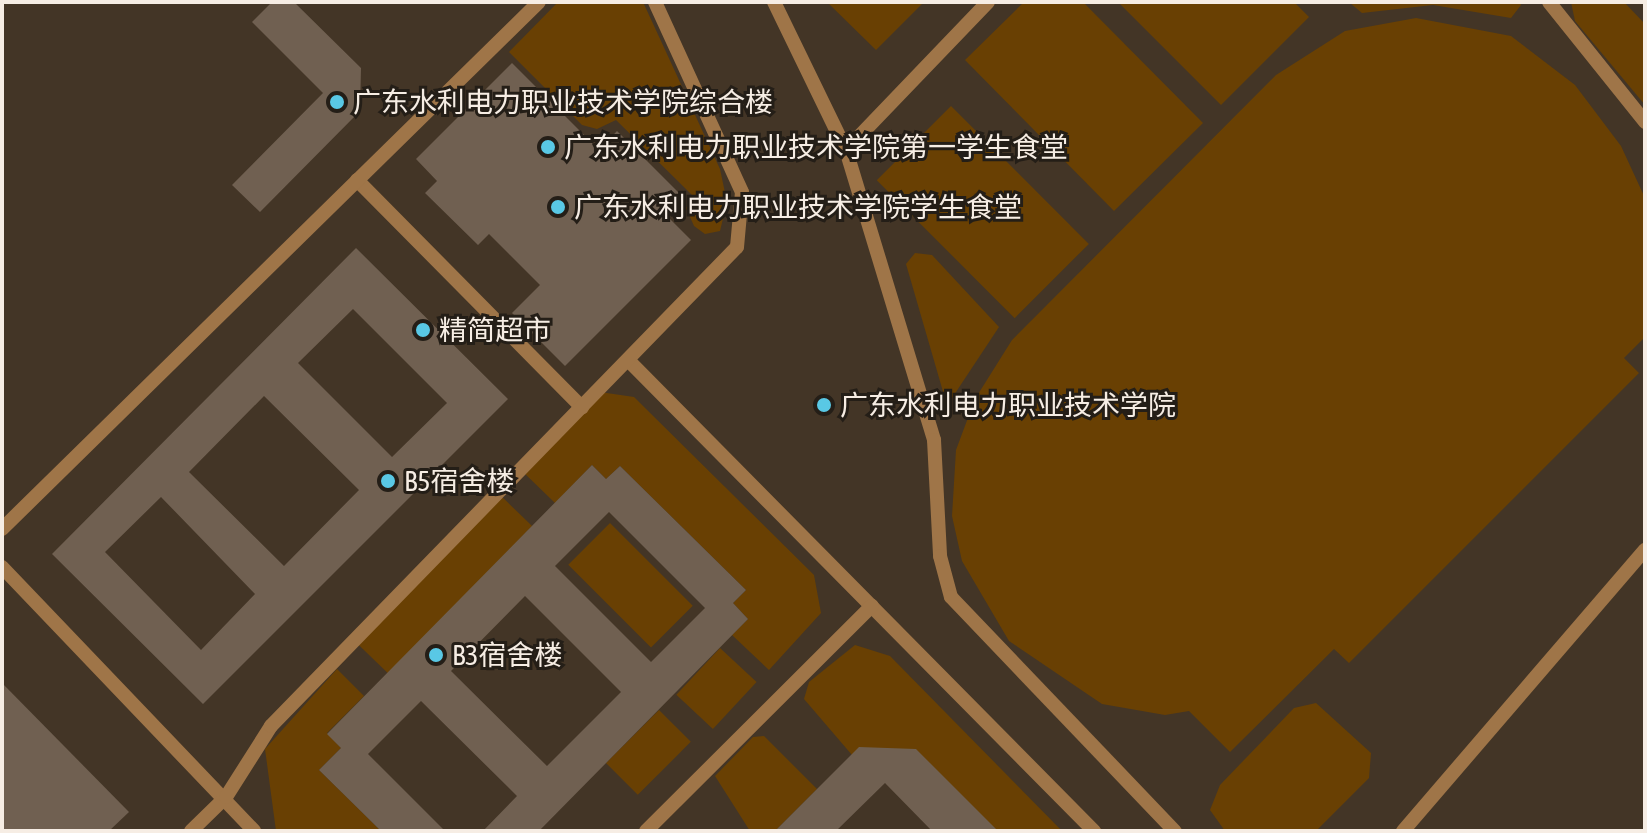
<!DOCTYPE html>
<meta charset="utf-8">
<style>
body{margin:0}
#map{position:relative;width:1647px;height:833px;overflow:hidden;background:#433526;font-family:"Asap Condensed","Noto Sans SC",sans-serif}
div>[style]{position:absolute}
.green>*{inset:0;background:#694003;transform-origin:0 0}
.building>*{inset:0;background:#706051}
.service>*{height:14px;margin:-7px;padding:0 7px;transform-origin:7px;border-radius:7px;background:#9f7548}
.dots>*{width:22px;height:22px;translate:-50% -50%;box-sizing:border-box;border:4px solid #241e17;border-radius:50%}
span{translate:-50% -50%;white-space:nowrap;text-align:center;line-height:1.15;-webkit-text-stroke:6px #241e17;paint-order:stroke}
.poi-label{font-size:28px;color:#f6ede4}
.left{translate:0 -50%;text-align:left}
.frame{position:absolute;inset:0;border:4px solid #f6ede4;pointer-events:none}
</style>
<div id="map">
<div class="green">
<div style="clip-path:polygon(558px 2px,643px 2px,720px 169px,727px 202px,720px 231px,705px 234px,694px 226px,686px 208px,693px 196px,616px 120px,597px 129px,582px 125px,509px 52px)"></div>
<div style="clip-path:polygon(827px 2px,924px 2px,876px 50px)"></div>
<div style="clip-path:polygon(1024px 2px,1083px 2px,1203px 123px,1114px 211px,965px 60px)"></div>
<div style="clip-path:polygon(1118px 2px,1294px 2px,1309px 17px,1221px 105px)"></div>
<div style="clip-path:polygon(1571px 2px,1624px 2px,1645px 24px,1645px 105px,1575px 21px)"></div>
<div style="clip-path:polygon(1350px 3px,1520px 2px,1521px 5px,1511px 18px,1433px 5px,1362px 13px)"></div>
<div style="clip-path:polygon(1416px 18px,1511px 36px,1575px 85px,1621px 146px,1645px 198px,1645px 337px,1624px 358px,1639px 373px,1349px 663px,1334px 649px,1230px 752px,1189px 711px,1165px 715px,1102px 704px,1009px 641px,962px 561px,952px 516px,956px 450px,975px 399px,1012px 340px,1276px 75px,1345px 31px)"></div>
<div style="left:951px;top:106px;width:195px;height:105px;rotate:45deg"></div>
<div style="clip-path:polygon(915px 253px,932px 255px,999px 327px,952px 398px,944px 395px,906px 264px)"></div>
<div style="clip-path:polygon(600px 392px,634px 397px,814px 575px,821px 613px,769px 670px,732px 635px,748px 619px,733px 603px,746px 590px,620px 466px,606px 479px,592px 465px,555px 503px,521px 470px)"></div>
<div style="left:499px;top:494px;width:46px;height:206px;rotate:44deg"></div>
<div style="left:610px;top:523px;width:117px;height:59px;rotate:45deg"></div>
<div style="clip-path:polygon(855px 645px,890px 656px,1062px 831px,998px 831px,852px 755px,804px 699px,809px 682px)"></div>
<div style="left:720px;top:648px;width:50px;height:64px;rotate:43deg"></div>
<div style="clip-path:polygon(337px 669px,364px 696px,327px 733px,341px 748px,319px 770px,381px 831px,276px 831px,265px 749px)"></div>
<div style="clip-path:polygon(1316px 703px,1371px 753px,1369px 778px,1316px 831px,1225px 831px,1210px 810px,1220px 785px,1294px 708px)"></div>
<div style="left:659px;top:710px;width:45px;height:75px;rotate:45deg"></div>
<div style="clip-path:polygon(764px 736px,817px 789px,775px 831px,750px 831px,715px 776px,753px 737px)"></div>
</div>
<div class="building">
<div style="clip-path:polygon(272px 2px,294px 2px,361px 68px,360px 111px,260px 212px,232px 185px,323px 93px,252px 22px)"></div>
<div style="clip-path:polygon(512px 63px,599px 150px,617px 131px,684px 198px,667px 216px,691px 240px,565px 366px,512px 313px,540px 285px,489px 234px,478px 245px,425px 193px,437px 181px,416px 159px)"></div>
<div style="clip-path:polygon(evenodd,356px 248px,508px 399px,203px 704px,52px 554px,356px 248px,353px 309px,447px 403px,392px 457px,298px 363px,353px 309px,356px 248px,264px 396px,359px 490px,284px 566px,189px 472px,264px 396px,356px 248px,161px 497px,255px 594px,201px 650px,105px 552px,161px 497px)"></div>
<div style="clip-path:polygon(evenodd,592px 465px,606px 479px,620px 466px,746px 590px,733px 603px,748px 619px,539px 831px,483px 831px,517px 796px,421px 701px,368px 754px,445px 831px,381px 831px,319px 770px,341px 748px,327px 734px,592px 465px,609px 512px,705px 608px,651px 662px,555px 566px,609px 512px,592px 465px,525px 596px,621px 692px,547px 766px,451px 671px,525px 596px)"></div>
<div style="clip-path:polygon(2px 683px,129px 812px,109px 831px,2px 831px)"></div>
<div style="clip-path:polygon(859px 747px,916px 749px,998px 831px,932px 831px,885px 783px,836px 831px,775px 831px)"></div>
</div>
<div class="service">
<div style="left:774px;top:2px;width:165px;rotate:64.1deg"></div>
<div style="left:846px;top:150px;width:303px;rotate:73.1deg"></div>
<div style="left:934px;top:440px;width:116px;rotate:87deg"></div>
<div style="left:940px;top:556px;width:42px;rotate:75deg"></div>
<div style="left:951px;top:597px;width:324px;rotate:46.3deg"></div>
<div style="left:1549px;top:2px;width:154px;rotate:51.3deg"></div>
<div style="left:846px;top:150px;width:205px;rotate:-46.2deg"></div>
<div style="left:357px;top:180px;width:320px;rotate:45.3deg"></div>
<div style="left:628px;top:360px;width:663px;rotate:45.31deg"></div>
<div style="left:2px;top:529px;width:752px;rotate:-44.46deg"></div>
<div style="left:2px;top:567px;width:365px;rotate:46.3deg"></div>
<div style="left:191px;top:831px;width:49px;rotate:-44.2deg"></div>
<div style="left:226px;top:797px;width:84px;rotate:-57.6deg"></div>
<div style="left:271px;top:726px;width:668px;rotate:-45.79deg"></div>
<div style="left:737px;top:247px;width:55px;rotate:-84.8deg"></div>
<div style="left:742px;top:192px;width:209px;rotate:-114.6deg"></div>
<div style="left:646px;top:831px;width:319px;rotate:-44.9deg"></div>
<div style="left:1403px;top:831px;width:371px;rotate:-49.3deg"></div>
</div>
<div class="dots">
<div style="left:337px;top:102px;background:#59c8e5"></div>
<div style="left:548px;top:147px;background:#59c8e5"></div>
<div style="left:558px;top:207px;background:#59c8e5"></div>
<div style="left:423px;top:330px;background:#59c8e5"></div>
<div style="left:824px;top:405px;background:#59c8e5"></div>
<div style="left:388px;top:481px;background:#59c8e5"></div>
<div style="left:436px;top:655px;background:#59c8e5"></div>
</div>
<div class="poi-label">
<span class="left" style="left:353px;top:102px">广东水利电力职业技术学院综合楼</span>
<span class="left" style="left:564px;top:147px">广东水利电力职业技术学院第一学生食堂</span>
<span class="left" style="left:574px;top:207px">广东水利电力职业技术学院学生食堂</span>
<span class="left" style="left:439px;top:330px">精简超市</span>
<span class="left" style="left:840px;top:405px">广东水利电力职业技术学院</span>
<span class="left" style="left:404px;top:481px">B5宿舍楼</span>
<span class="left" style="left:452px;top:655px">B3宿舍楼</span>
</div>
<div class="frame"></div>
</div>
